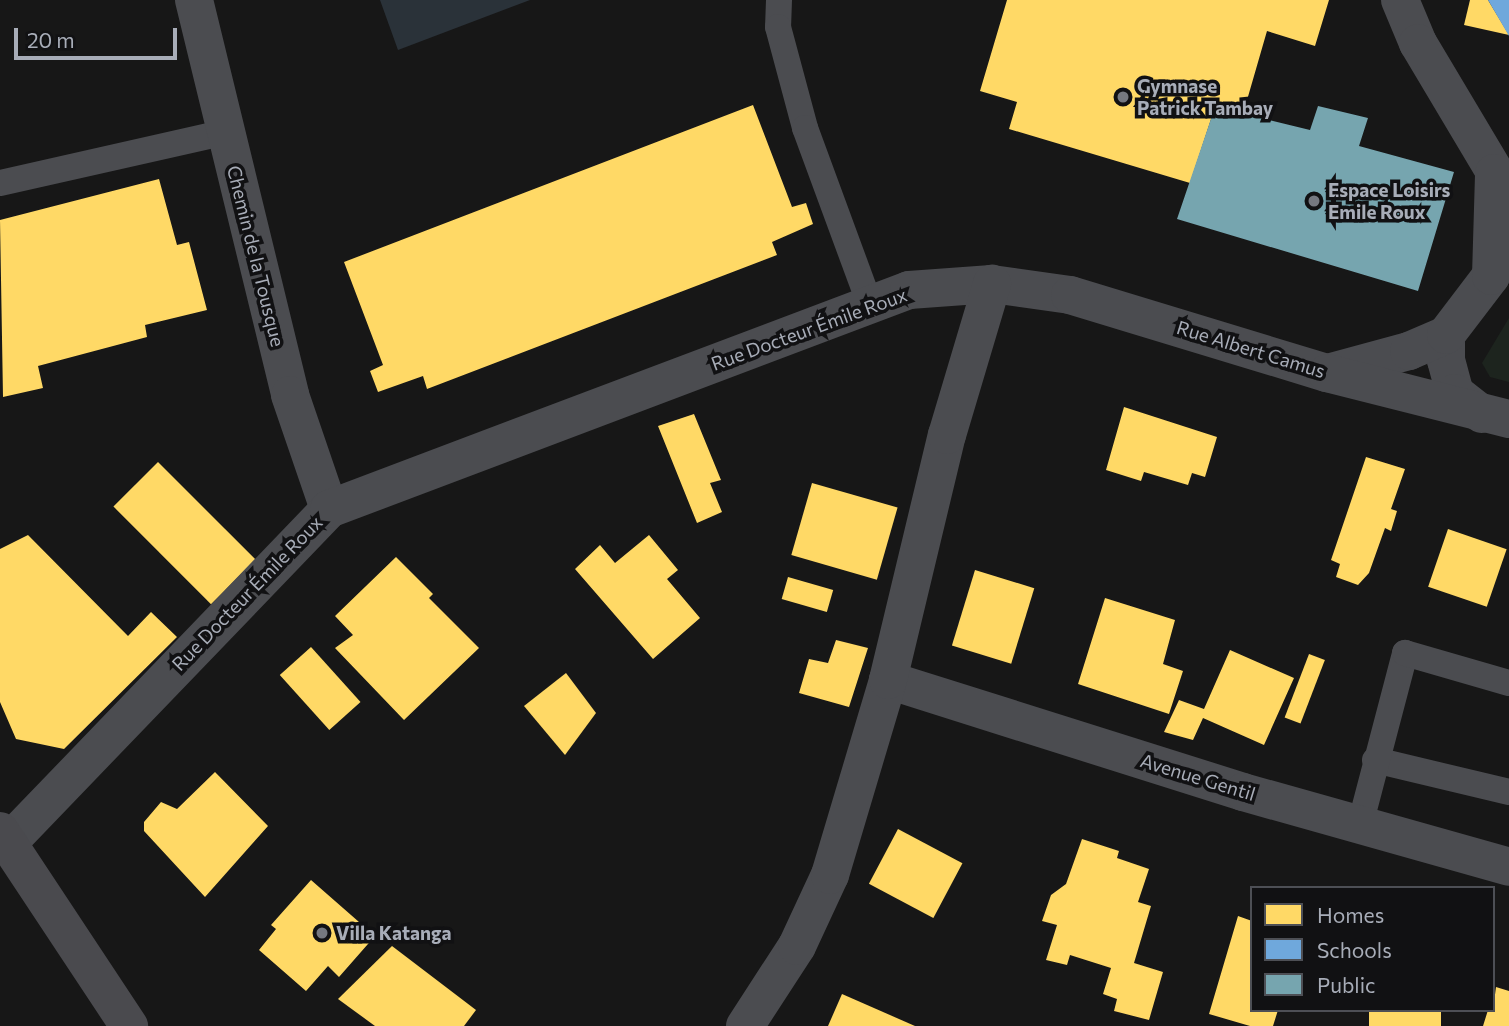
<!DOCTYPE html>
<meta charset="utf-8">
<style>
body{margin:0}
#map{position:relative;width:1509px;height:1026px;overflow:hidden;background:#171717;font-family:Commissioner,sans-serif}
div>[style]{position:absolute}
.green>*{inset:0;background:#1d241e}
.water>*{inset:0;background:#2a3239}
.homes>*{inset:0;background:#ffd966;transform-origin:0 0}
.schools>*{inset:0;background:#6fa8dc}
.public>*{inset:0;background:#76a5af}
.lane>*{height:26px;margin:-13px;padding:0 13px;transform-origin:13px;border-radius:13px;background:#4b4c50}
.street>*{height:38px;margin:-19px;padding:0 19px;transform-origin:19px;border-radius:19px;background:#4b4c50}
.secondary>*{height:38px;margin:-19px;padding:0 19px;transform-origin:19px;border-radius:19px;background:#4a4a4e}
.dots>*{width:19px;height:19px;translate:-50% -50%;box-sizing:border-box;border:4px solid #111113;border-radius:50%}
span{translate:-50% -50%;white-space:nowrap;text-align:center;line-height:1.15;-webkit-text-stroke:7px #111113;paint-order:stroke}
.poi-label{font-size:19px;color:#a8adb8;font-weight:700}
.left{translate:0 -50%;text-align:left}
.street-label{font-size:19px;color:#a8adb8}
.legend{position:absolute;left:1250px;top:886px;width:245px;height:126px;box-sizing:border-box;background:#111113;border:2px solid #4d4f55;margin:0;padding:9px 12px;list-style:none;font-size:21px;color:#a8adb8}
.legend li{display:flex;align-items:center;gap:14px;height:35px}
.legend b{width:35px;border:2px solid #4d4f55}
.scale{position:absolute;left:14px;top:28px;width:163px;height:32px;box-sizing:border-box;border:4px solid #a8adb8;border-top:0;padding-left:9px;font-size:21px;line-height:24px;white-space:nowrap;color:#a8adb8;-webkit-text-stroke:5px #111113;paint-order:stroke}
</style>
<div id="map">
<div class="green">
<div style="clip-path:polygon(1509px 318px,1509px 382px,1490px 377px,1482px 363px)"></div>
</div>
<div class="water">
<div style="clip-path:polygon(380px 0,530px 0,398px 50px)"></div>
</div>
<div class="homes">
<div style="clip-path:polygon(1007px 0,1329px 0,1315px 46px,1267px 31px,1243px 114px,1215px 107px,1190px 183px,1009px 129px,1017px 102px,980px 91px)"></div>
<div style="clip-path:polygon(1470px 0,1488px 0,1509px 35px,1464px 25px)"></div>
<div style="clip-path:polygon(753px 105px,792px 207px,806px 203px,813px 224px,772px 242px,777px 255px,427px 389px,423px 376px,378px 392px,370px 371px,383px 365px,344px 262px)"></div>
<div style="clip-path:polygon(159px 179px,177px 245px,189px 242px,207px 310px,145px 325px,147px 337px,38px 366px,43px 388px,3px 397px,0 220px)"></div>
<div style="clip-path:polygon(1124px 407px,1217px 437px,1205px 477px,1192px 473px,1188px 485px,1144px 472px,1141px 481px,1106px 470px)"></div>
<div style="clip-path:polygon(694px 414px,721px 480px,710px 483px,722px 512px,697px 523px,658px 426px)"></div>
<div style="clip-path:polygon(1366px 457px,1405px 469px,1391px 509px,1397px 511px,1391px 531px,1385px 528px,1369px 573px,1358px 585px,1336px 577px,1340px 564px,1331px 560px)"></div>
<div style="left:158px;top:462px;width:138px;height:63px;rotate:45deg"></div>
<div style="left:812px;top:483px;width:89px;height:75px;rotate:16deg"></div>
<div style="left:1448px;top:529px;width:62px;height:61px;rotate:19deg"></div>
<div style="clip-path:polygon(28px 535px,128px 636px,151px 612px,177px 637px,64px 749px,16px 739px,0 702px,0 549px)"></div>
<div style="clip-path:polygon(649px 535px,678px 570px,667px 579px,700px 618px,653px 659px,575px 569px,600px 545px,615px 563px)"></div>
<div style="clip-path:polygon(396px 557px,433px 594px,429px 598px,479px 648px,404px 720px,335px 648px,353px 635px,335px 616px)"></div>
<div style="left:975px;top:570px;width:62px;height:79px;rotate:17deg"></div>
<div style="left:788px;top:577px;width:47px;height:23px;rotate:16deg"></div>
<div style="clip-path:polygon(1105px 598px,1175px 620px,1163px 664px,1183px 671px,1169px 714px,1078px 684px)"></div>
<div style="clip-path:polygon(836px 640px,868px 648px,849px 707px,799px 693px,809px 659px,828px 663px)"></div>
<div style="left:311px;top:647px;width:74px;height:42px;rotate:48deg"></div>
<div style="clip-path:polygon(1230px 650px,1294px 678px,1264px 745px,1203px 718px,1193px 740px,1164px 732px,1179px 700px,1204px 709px)"></div>
<div style="left:1309px;top:654px;width:17px;height:68px;rotate:21deg"></div>
<div style="clip-path:polygon(566px 673px,596px 713px,565px 755px,524px 706px)"></div>
<div style="clip-path:polygon(215px 772px,268px 826px,205px 897px,144px 831px,144px 822px,161px 802px,177px 809px)"></div>
<div style="left:898px;top:829px;width:73px;height:62px;rotate:28deg"></div>
<div style="clip-path:polygon(1082px 839px,1119px 851px,1117px 858px,1149px 869px,1138px 902px,1151px 906px,1134px 963px,1163px 972px,1149px 1020px,1114px 1011px,1117px 999px,1103px 994px,1111px 968px,1070px 955px,1067px 965px,1046px 960px,1057px 925px,1042px 921px,1051px 895px,1066px 884px)"></div>
<div style="clip-path:polygon(311px 880px,375px 936px,339px 977px,328px 966px,306px 991px,259px 950px,276px 929px,271px 925px)"></div>
<div style="clip-path:polygon(1238px 916px,1252px 921px,1252px 1010px,1278px 1010px,1273px 1026px,1250px 1026px,1209px 1014px)"></div>
<div style="clip-path:polygon(392px 946px,476px 1010px,464px 1026px,375px 1026px,338px 999px)"></div>
<div style="clip-path:polygon(1496px 987px,1509px 991px,1509px 1026px,1483px 1026px,1488px 1010px,1493px 1010px)"></div>
<div style="clip-path:polygon(842px 994px,915px 1026px,828px 1026px)"></div>
<div style="left:1369px;top:1010px;width:72px;height:17px"></div>
</div>
<div class="schools">
<div style="clip-path:polygon(1488px 0,1509px 0,1509px 36px)"></div>
</div>
<div class="public">
<div style="clip-path:polygon(1318px 106px,1368px 118px,1359px 146px,1454px 172px,1418px 291px,1177px 219px,1215px 107px,1310px 130px)"></div>
</div>
<div class="lane">
<div style="left:779px;top:0;width:27px;rotate:92deg"></div>
<div style="left:778px;top:27px;width:105px;rotate:75deg"></div>
<div style="left:805px;top:128px;width:189px;rotate:69.8deg"></div>
<div style="left:0;top:183px;width:232px;rotate:-12.7deg"></div>
<div style="left:1375px;top:760px;width:138px;rotate:13.4deg"></div>
<div style="left:1360px;top:825px;width:178px;rotate:-75.3deg"></div>
<div style="left:1405px;top:653px;width:108px;rotate:16.1deg"></div>
</div>
<div class="street">
<div style="left:194px;top:0;width:406px;rotate:76.3deg"></div>
<div style="left:290px;top:395px;width:120px;rotate:71.1deg"></div>
<div style="left:1400px;top:0;width:47px;rotate:67.3deg"></div>
<div style="left:1418px;top:43px;width:176px;rotate:59.2deg"></div>
<div style="left:1446px;top:335px;width:25px;rotate:90deg"></div>
<div style="left:1446px;top:360px;width:34px;rotate:75deg"></div>
<div style="left:1455px;top:393px;width:34px;rotate:38deg"></div>
<div style="left:1331px;top:372px;width:81px;rotate:-15.1deg"></div>
<div style="left:1409px;top:351px;width:40px;rotate:-23.4deg"></div>
<div style="left:1446px;top:335px;width:74px;rotate:-52.7deg"></div>
<div style="left:1491px;top:276px;width:103px;rotate:-88.3deg"></div>
<div style="left:888px;top:680px;width:372px;rotate:17.5deg"></div>
<div style="left:1243px;top:792px;width:276px;rotate:15.7deg"></div>
<div style="left:7px;top:844px;width:465px;rotate:-46.1deg"></div>
<div style="left:329px;top:509px;width:620px;rotate:-20.69deg"></div>
<div style="left:909px;top:290px;width:83px;rotate:-4.1deg"></div>
<div style="left:992px;top:284px;width:79px;rotate:8deg"></div>
<div style="left:1070px;top:295px;width:269px;rotate:16.9deg"></div>
<div style="left:1327px;top:373px;width:188px;rotate:14.2deg"></div>
<div style="left:745px;top:1026px;width:95px;rotate:-57deg"></div>
<div style="left:797px;top:946px;width:78px;rotate:-65.1deg"></div>
<div style="left:830px;top:875px;width:203px;rotate:-73.4deg"></div>
<div style="left:888px;top:680px;width:252px;rotate:-76.5deg"></div>
<div style="left:947px;top:435px;width:158px;rotate:-73.4deg"></div>
</div>
<div class="secondary">
<div style="left:0;top:831px;width:234px;rotate:56.5deg"></div>
</div>
<div class="dots">
<div style="left:1123px;top:97px;background:#757880"></div>
<div style="left:1314px;top:201px;background:#757880"></div>
<div style="left:322px;top:933px;background:#757880"></div>
</div>
<div class="poi-label">
<span class="left" style="left:1137px;top:97px">Gymnase<br>Patrick Tambay</span>
<span class="left" style="left:1328px;top:201px">Espace Loisirs<br>Emile Roux</span>
<span class="left" style="left:336px;top:933px">Villa Katanga</span>
</div>
<div class="street-label">
<span style="left:256px;top:256px;rotate:76deg">Chemin de la Tousque</span>
<span style="left:809px;top:329px;rotate:-20deg">Rue Docteur Émile Roux</span>
<span style="left:1251px;top:349px;rotate:17deg">Rue Albert Camus</span>
<span style="left:247px;top:593px;rotate:-46deg">Rue Docteur Émile Roux</span>
<span style="left:1198px;top:777px;rotate:17deg">Avenue Gentil</span>
</div>
<ul class="legend">
<li><b style="height:19px;background:#ffd966"></b>Homes</li>
<li><b style="height:19px;background:#6fa8dc"></b>Schools</li>
<li><b style="height:19px;background:#76a5af"></b>Public</li>
</ul>
<div class="scale">20 m</div>
</div>
